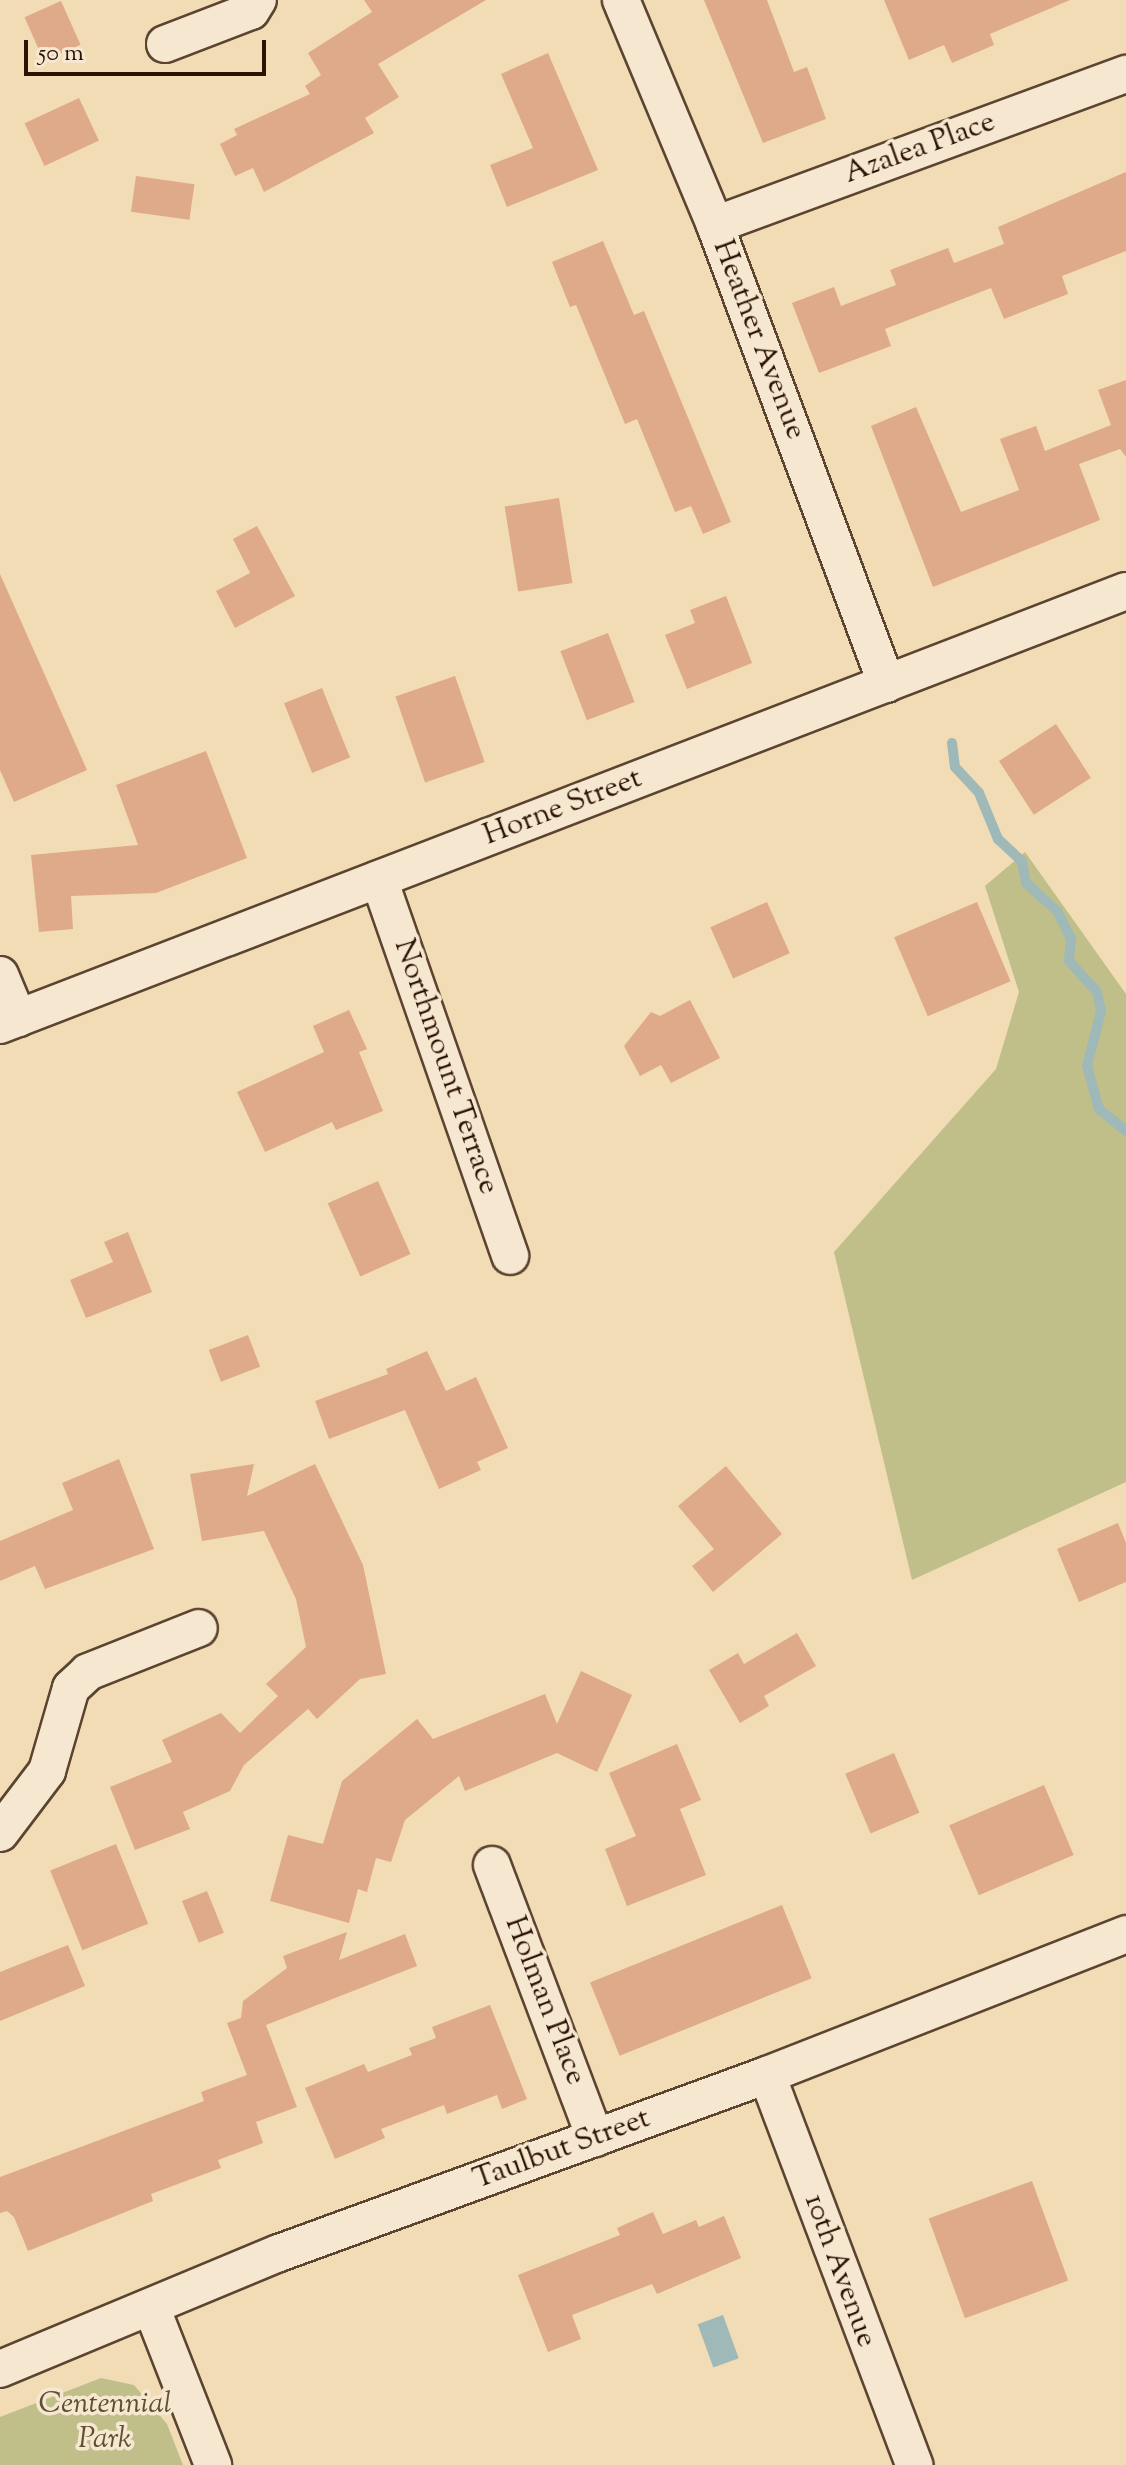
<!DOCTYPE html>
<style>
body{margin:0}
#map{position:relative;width:1126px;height:2465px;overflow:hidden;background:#f1dcb6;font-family:"Sorts Mill Goudy",serif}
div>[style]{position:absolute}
.green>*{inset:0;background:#c0bf8a}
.water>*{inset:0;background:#9fb9b8;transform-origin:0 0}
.stream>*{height:10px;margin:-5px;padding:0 5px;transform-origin:5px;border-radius:5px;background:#9fb9b8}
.building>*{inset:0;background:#dfaa89;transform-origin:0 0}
.roads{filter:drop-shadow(2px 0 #5c4430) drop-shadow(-2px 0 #5c4430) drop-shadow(0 2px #5c4430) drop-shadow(0 -2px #5c4430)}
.street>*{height:36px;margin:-18px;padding:0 18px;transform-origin:18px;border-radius:18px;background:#f6e8d0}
span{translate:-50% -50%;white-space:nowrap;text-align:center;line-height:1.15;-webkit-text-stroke:7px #f6e8d0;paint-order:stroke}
.street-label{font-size:30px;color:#2b1203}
.park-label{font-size:30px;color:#5f4f32;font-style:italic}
.scale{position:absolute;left:24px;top:40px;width:242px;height:36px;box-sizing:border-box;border:4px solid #2b1203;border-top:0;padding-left:10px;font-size:24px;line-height:28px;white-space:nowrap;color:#2b1203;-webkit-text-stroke:6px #f6e8d0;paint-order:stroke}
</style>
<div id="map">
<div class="green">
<div style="clip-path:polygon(1025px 852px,1126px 994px,1126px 1482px,912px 1580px,834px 1252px,996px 1069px,1019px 992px,985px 886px)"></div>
<div style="clip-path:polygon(101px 2378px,134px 2385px,167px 2424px,183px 2465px,0 2465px,0 2417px)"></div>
</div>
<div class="water">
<div style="left:723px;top:2315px;width:46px;height:27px;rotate:70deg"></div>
</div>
<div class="stream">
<div style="left:952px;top:743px;width:24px;rotate:83deg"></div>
<div style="left:955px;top:767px;width:35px;rotate:47deg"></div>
<div style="left:979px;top:793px;width:50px;rotate:67.6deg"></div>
<div style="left:998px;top:839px;width:33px;rotate:43deg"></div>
<div style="left:1022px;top:861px;width:22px;rotate:80deg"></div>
<div style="left:1026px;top:883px;width:42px;rotate:42.1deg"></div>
<div style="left:1057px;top:911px;width:30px;rotate:63deg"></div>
<div style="left:1071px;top:938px;width:23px;rotate:95deg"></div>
<div style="left:1069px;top:961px;width:42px;rotate:47.9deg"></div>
<div style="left:1097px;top:992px;width:19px;rotate:78deg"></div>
<div style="left:1101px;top:1011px;width:57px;rotate:104.3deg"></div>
<div style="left:1087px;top:1066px;width:45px;rotate:74.4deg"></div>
<div style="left:1099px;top:1109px;width:35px;rotate:39deg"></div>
</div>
<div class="building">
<div style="clip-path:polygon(364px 0,486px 0,378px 64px,399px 97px,365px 118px,374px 133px,264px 192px,253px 168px,235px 176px,220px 144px,237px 135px,234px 129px,310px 94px,305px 86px,321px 75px,308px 53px,372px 12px)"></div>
<div style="clip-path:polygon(704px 0,767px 0,794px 72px,807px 67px,826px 119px,763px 143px)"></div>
<div style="clip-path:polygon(884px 0,1070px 0,990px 34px,994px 45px,952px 63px,944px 45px,909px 60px)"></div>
<div style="left:61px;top:1px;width:48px;height:40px;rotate:66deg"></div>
<div style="clip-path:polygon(548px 53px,598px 170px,507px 207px,490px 165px,533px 148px,501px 74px)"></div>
<div style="left:79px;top:98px;width:47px;height:60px;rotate:65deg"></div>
<div style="clip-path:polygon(1126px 172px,1126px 251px,1062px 276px,1068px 294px,1004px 319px,991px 288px,885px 329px,891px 346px,819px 373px,792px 303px,834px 287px,841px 306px,896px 285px,890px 270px,948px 248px,954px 263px,1004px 244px,998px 227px)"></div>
<div style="left:136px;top:176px;width:59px;height:36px;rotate:8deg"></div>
<div style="clip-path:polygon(603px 241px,634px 315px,644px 311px,731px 522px,703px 534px,691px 506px,675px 512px,637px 419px,625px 424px,576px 305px,570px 307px,552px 262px)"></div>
<div style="clip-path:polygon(1126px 380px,1126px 457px,1120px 449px,1079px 464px,1100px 520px,933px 587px,871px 426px,916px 407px,961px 512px,1019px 490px,1000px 439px,1036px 426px,1045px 451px,1111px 425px,1098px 390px)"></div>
<div style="left:559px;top:498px;width:86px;height:55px;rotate:81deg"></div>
<div style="clip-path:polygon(257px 526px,295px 596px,235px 628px,216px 591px,250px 573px,233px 539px)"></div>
<div style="clip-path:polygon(0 574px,87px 770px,14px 802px,0 770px)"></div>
<div style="clip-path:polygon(726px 596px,752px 663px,687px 689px,665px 635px,695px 623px,690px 610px)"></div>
<div style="left:608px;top:633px;width:74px;height:51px;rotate:69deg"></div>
<div style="left:455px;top:676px;width:91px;height:63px;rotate:71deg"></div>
<div style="left:322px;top:688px;width:75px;height:41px;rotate:68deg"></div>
<div style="left:1056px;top:724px;width:64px;height:68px;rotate:57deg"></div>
<div style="clip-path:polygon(206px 751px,247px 858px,156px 893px,71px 896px,73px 929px,39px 932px,31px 855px,138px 845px,116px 785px)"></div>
<div style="left:767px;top:902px;width:56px;height:62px;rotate:66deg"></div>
<div style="left:977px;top:902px;width:86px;height:90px;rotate:67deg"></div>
<div style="clip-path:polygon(690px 1000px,720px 1058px,671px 1083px,661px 1065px,640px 1076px,624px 1046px,651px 1012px,660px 1016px)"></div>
<div style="clip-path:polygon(349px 1010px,367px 1049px,359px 1052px,383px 1111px,336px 1130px,332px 1122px,265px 1152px,237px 1092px,324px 1052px,313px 1026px)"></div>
<div style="left:378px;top:1181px;width:80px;height:55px;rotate:66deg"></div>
<div style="clip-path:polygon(128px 1232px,152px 1292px,86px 1318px,70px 1280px,113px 1262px,104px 1242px)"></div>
<div style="left:248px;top:1335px;width:34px;height:42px;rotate:69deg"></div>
<div style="clip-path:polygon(427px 1351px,446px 1391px,476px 1377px,508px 1448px,477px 1462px,481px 1470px,439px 1489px,405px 1410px,329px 1439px,315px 1401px,388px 1374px,386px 1369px)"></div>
<div style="clip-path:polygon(119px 1459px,154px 1549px,45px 1589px,35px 1566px,0 1581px,0 1541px,73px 1510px,62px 1483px)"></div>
<div style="clip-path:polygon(254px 1464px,247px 1496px,315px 1464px,363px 1565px,386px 1674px,360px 1679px,317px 1719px,308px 1709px,244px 1765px,230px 1791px,183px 1812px,190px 1829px,135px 1850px,110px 1787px,172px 1762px,162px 1740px,221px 1713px,240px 1733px,278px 1696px,266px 1684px,306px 1647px,296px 1599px,264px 1531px,202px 1541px,190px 1474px)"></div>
<div style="clip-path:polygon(726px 1466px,782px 1534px,713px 1592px,692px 1566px,714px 1549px,678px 1506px)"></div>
<div style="clip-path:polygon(1118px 1523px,1126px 1543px,1126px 1582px,1079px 1602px,1057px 1549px)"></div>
<div style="clip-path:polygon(797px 1633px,816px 1666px,764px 1696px,769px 1706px,740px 1723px,709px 1670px,738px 1653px,744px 1664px)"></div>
<div style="clip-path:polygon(581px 1671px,632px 1695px,597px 1772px,557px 1753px,465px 1791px,459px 1776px,405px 1820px,391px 1862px,376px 1858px,367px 1892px,358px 1889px,349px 1923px,270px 1901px,288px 1835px,323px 1844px,342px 1781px,417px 1719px,433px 1739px,545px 1694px,557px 1724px)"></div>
<div style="clip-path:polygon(677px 1744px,701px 1800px,680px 1809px,706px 1875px,627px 1906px,605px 1849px,636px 1836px,609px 1773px)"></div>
<div style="left:894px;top:1753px;width:65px;height:53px;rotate:67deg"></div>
<div style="left:1044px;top:1785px;width:76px;height:103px;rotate:67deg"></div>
<div style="left:116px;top:1844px;width:86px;height:71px;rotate:68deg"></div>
<div style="left:207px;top:1891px;width:45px;height:27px;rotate:68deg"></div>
<div style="left:782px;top:1905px;width:79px;height:207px;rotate:68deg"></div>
<div style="clip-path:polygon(347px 1932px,339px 1960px,405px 1934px,417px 1966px,266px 2025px,297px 2107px,256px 2122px,263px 2143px,218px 2160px,221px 2168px,151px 2194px,153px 2201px,28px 2251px,14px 2217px,7px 2211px,0 2213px,0 2177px,204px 2101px,201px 2092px,247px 2075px,227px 2023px,241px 2018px,243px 2001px,287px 1968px,283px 1956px)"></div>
<div style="clip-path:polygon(68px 1945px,85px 1986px,0 2021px,0 1972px)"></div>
<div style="clip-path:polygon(490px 2005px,527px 2099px,502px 2109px,497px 2095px,447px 2114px,444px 2105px,381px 2129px,385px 2138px,335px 2159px,305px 2088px,364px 2064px,368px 2072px,412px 2055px,409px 2048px,436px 2038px,432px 2027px)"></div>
<div style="left:1032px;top:2181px;width:106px;height:110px;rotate:70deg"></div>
<div style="clip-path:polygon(653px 2212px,663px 2234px,696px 2220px,699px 2227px,724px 2216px,741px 2258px,657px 2294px,652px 2284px,572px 2315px,581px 2339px,548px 2352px,518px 2275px,620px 2235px,617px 2228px)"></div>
</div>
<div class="roads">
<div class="street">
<div style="left:621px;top:0;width:244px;rotate:67.3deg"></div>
<div style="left:715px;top:225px;width:490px;rotate:69.5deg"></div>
<div style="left:165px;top:44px;width:92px;rotate:-21deg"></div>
<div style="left:251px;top:11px;width:13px;rotate:-58deg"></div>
<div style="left:715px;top:225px;width:438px;rotate:-20.2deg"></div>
<div style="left:379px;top:879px;width:399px;rotate:70.8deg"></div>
<div style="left:0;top:975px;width:47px;rotate:67.3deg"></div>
<div style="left:0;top:1025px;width:1207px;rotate:-21.08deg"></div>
<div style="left:0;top:1833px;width:78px;rotate:-52.8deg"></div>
<div style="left:47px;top:1771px;width:86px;rotate:-73.9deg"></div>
<div style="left:71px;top:1688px;width:23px;rotate:-43deg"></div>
<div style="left:88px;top:1672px;width:119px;rotate:-21.6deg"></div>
<div style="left:492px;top:1865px;width:292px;rotate:69.3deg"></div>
<div style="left:767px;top:2075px;width:417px;rotate:69.3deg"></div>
<div style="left:152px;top:2309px;width:168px;rotate:68.6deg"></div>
<div style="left:0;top:2369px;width:302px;rotate:-22.6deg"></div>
<div style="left:279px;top:2253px;width:519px;rotate:-20.04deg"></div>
<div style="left:767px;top:2075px;width:386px;rotate:-21.4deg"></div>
</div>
</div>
<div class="street-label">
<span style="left:920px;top:149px;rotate:-20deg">Azalea Place</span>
<span style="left:758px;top:340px;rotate:69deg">Heather Avenue</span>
<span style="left:563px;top:808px;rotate:-21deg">Horne Street</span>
<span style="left:445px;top:1067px;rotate:71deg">Northmount Terrace</span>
<span style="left:544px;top:2001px;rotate:69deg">Holman Place</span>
<span style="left:562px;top:2150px;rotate:-20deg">Taulbut Street</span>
<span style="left:839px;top:2271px;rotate:70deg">10th Avenue</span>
</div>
<div class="park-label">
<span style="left:105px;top:2422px">Centennial<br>Park</span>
</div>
<div class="scale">50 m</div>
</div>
